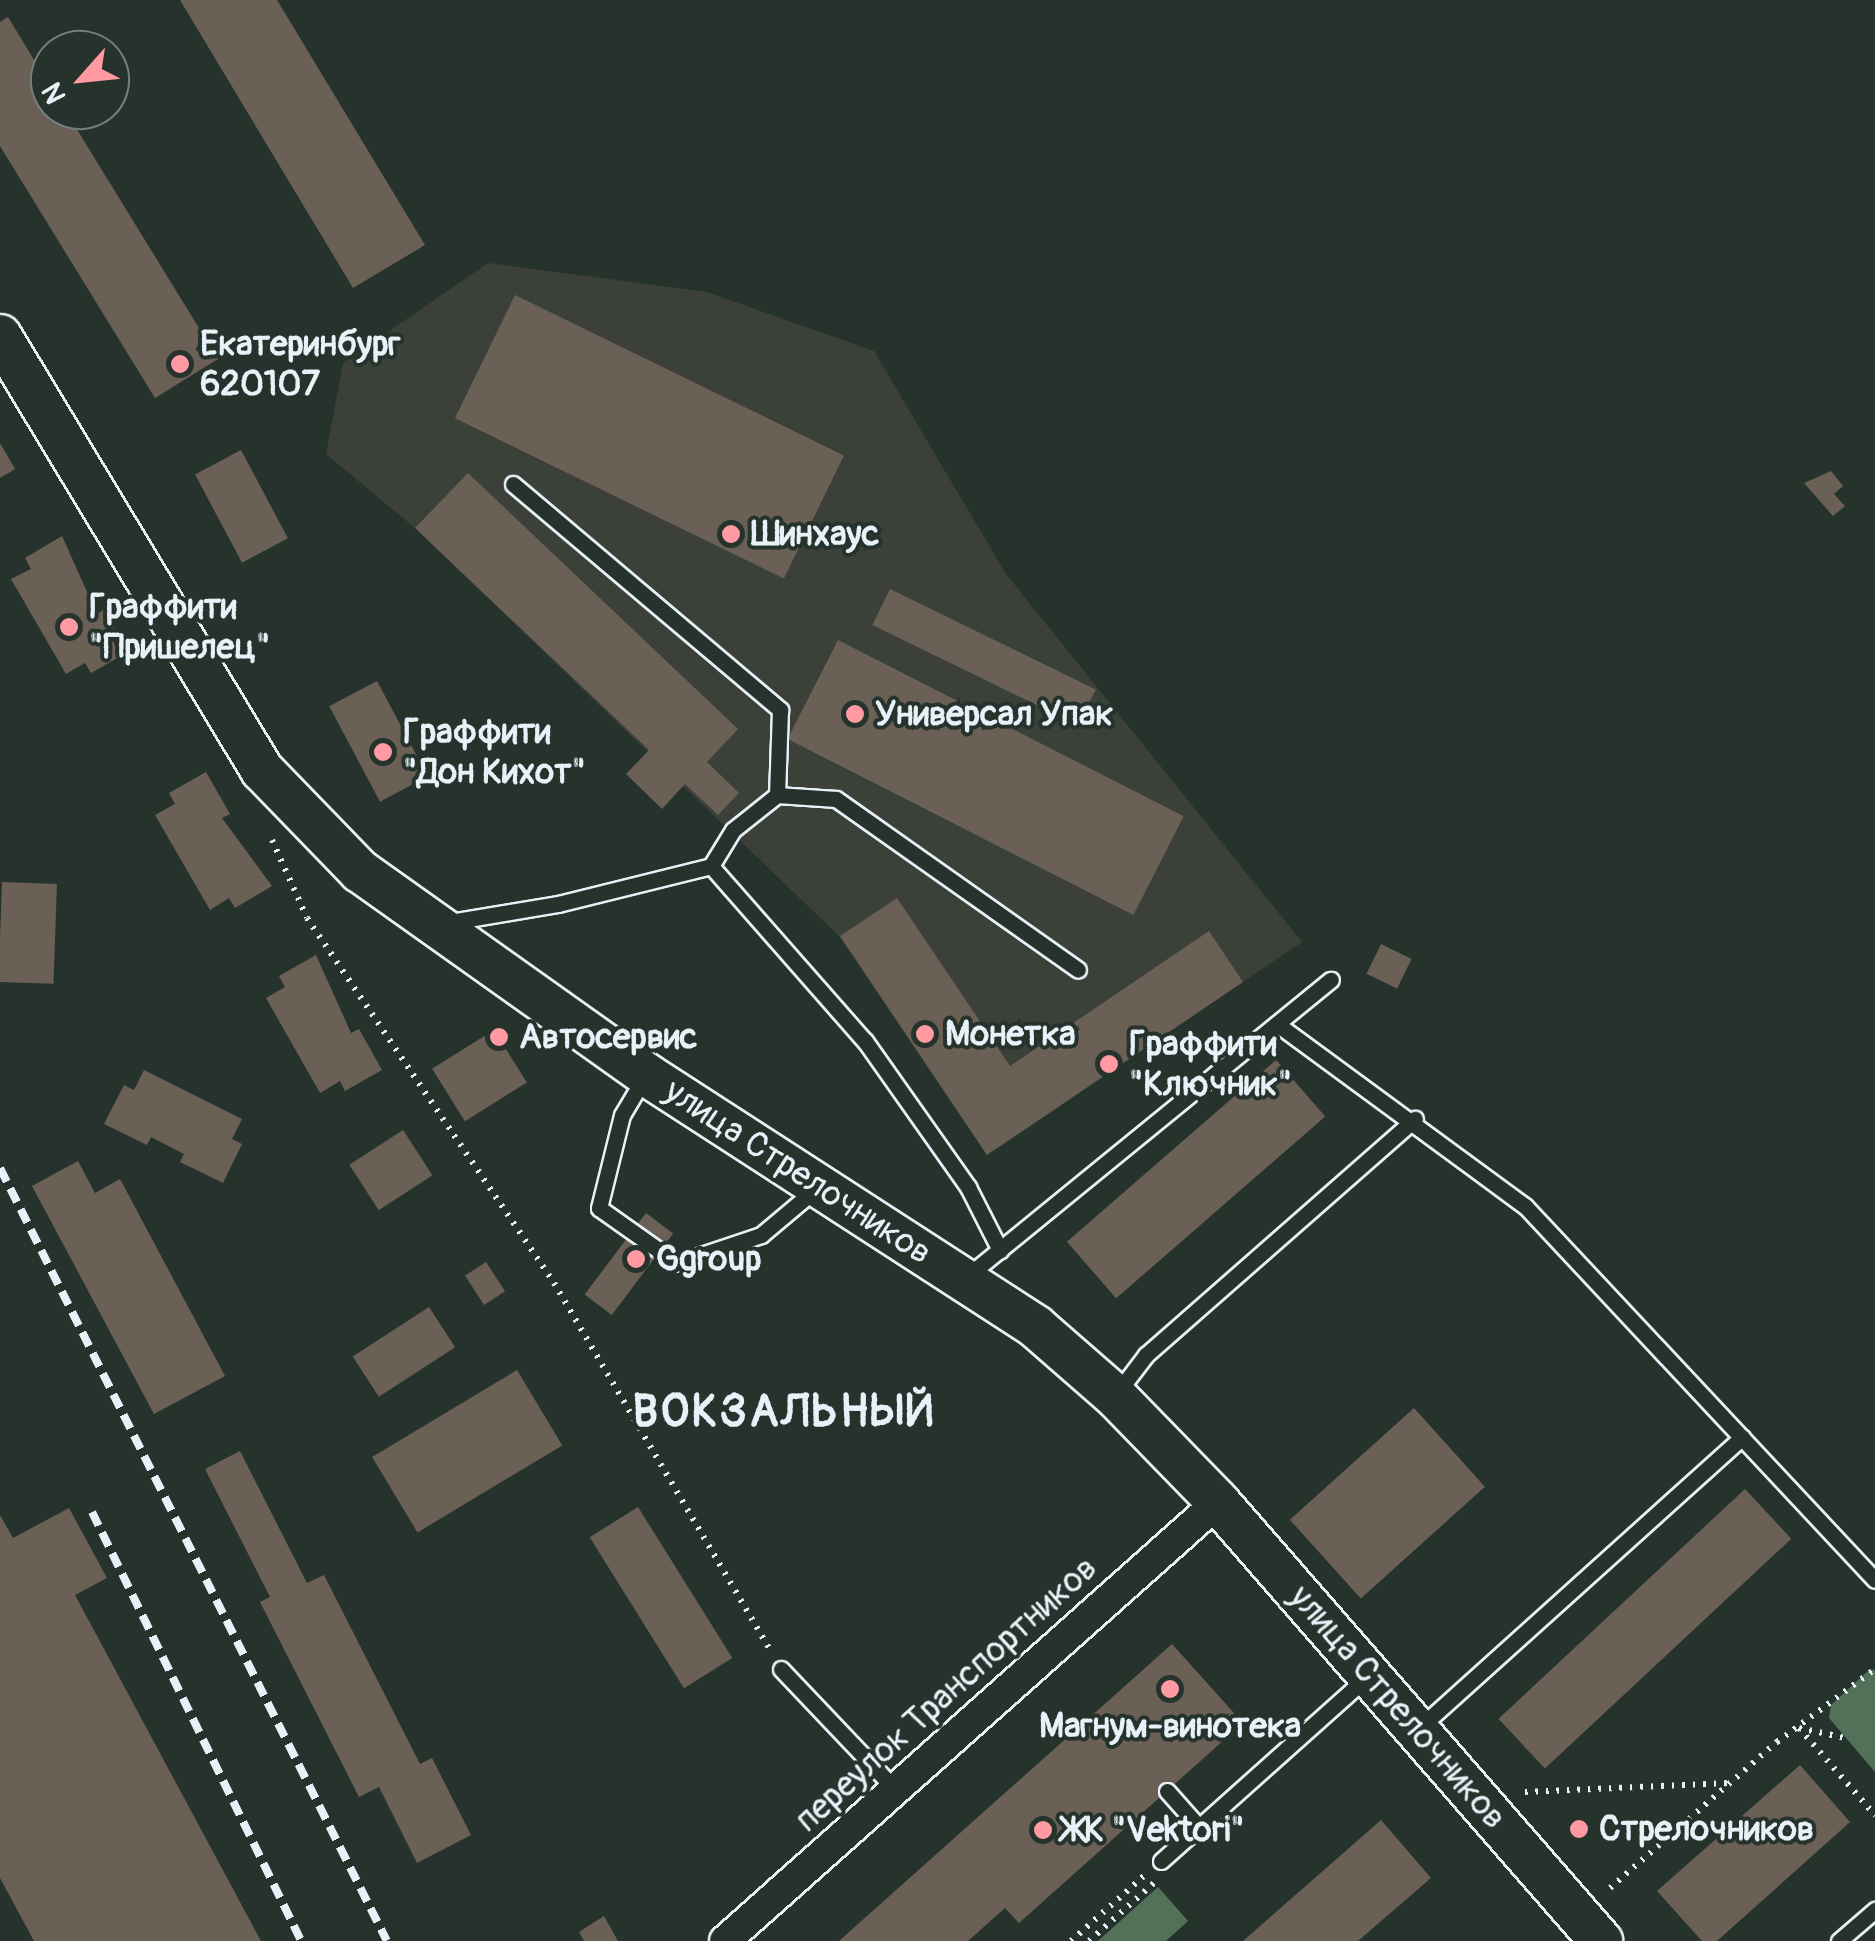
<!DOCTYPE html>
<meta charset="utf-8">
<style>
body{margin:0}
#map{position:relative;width:1875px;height:1941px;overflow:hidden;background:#26332d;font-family:Pangolin,sans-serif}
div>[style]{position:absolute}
.built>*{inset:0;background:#3b4039}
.green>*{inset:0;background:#537159}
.building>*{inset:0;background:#6b6056;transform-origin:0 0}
.path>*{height:6px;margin-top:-3px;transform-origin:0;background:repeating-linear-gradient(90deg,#e8f1f8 0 2.5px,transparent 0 10.5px)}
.roads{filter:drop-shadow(2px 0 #e8f1f8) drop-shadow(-2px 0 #e8f1f8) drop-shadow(0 2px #e8f1f8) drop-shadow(0 -2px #e8f1f8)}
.service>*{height:15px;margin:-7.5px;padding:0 7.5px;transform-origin:7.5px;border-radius:7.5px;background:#26332d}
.minor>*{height:30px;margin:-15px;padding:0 15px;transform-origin:15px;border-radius:15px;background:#26332d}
.secondary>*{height:42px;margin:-21px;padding:0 21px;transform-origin:21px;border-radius:21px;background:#26332d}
.rail>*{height:8px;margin-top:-4px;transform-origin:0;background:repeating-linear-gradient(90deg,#e8f1f8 0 15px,transparent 0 23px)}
.dots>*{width:28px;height:28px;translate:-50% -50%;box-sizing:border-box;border:5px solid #26332d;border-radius:50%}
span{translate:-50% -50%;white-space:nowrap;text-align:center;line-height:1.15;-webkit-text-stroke:8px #26332d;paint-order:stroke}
.poi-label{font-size:35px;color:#e8f1f8;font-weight:700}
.left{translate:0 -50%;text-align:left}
.street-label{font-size:35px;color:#e8f1f8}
.district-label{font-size:45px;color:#e8f1f8;font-weight:700;letter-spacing:2.5px}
.north{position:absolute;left:30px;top:30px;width:100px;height:100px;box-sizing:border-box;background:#26332d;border:2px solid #747f7e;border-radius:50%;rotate:243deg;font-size:28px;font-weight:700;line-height:40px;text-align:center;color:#e8f1f8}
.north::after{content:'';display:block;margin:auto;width:35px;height:45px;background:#ff9aa2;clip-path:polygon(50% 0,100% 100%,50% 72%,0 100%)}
</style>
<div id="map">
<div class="built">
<div style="clip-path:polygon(488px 263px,707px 292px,874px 351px,1006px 574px,1302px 942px,987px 1155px,839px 936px,415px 528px,326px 454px,343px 363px)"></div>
</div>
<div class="green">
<div style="clip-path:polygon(1870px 1669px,1875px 1670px,1875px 1772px,1829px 1718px,1831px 1705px)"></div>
<div style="clip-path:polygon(1158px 1887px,1188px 1921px,1166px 1941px,1098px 1941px)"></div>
</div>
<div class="building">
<div style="clip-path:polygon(180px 0,277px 0,425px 245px,353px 288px)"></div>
<div style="clip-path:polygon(8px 17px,50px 86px,50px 110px,65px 110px,218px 359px,155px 398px,0 146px,0 22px)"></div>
<div style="left:515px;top:295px;width:366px;height:137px;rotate:26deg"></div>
<div style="clip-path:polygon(0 443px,15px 469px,0 478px)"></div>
<div style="left:241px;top:450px;width:100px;height:52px;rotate:62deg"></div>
<div style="clip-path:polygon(1831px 471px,1843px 486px,1834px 494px,1845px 506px,1833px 516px,1804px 483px)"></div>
<div style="clip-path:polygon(468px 473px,738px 729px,707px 762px,739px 793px,718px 815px,685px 784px,662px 809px,626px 774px,649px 750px,415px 528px)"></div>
<div style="clip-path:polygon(62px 536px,97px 614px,104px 610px,128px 652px,91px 673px,85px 663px,66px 674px,11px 579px,31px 569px,25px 558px)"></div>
<div style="left:890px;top:589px;width:229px;height:40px;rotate:26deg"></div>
<div style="left:838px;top:640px;width:388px;height:111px;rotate:27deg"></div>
<div style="left:377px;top:681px;width:108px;height:54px;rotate:62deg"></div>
<div style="clip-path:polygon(206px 772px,230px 814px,222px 818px,272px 886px,235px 908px,229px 898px,210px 910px,155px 815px,175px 804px,169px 793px)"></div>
<div style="left:2px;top:882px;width:55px;height:100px;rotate:2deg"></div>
<div style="clip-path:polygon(897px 898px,1010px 1066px,1209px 931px,1243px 982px,987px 1155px,840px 936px)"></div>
<div style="left:1381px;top:944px;width:34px;height:33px;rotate:26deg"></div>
<div style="clip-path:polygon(316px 955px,351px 1033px,359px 1029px,382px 1070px,345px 1091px,340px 1081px,320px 1093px,266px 998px,285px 987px,279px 976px)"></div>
<div style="left:494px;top:1030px;width:62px;height:73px;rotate:58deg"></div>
<div style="left:1276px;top:1060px;width:75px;height:277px;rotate:49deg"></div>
<div style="clip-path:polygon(144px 1070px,242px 1119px,232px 1139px,242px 1144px,223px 1183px,180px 1162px,184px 1154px,151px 1137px,147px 1145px,104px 1124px,124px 1085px,134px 1090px)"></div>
<div style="left:403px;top:1130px;width:54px;height:64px;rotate:57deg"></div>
<div style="clip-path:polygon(78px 1161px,95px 1193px,120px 1179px,225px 1376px,154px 1414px,32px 1186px)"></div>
<div style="left:646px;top:1213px;width:34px;height:102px;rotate:37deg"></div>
<div style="left:486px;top:1262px;width:35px;height:25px;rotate:57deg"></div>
<div style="left:429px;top:1307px;width:48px;height:91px;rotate:57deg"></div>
<div style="left:517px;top:1370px;width:88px;height:169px;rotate:59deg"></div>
<div style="left:1414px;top:1408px;width:106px;height:167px;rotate:48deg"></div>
<div style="clip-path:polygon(240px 1451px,307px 1583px,324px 1575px,420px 1764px,432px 1758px,471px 1835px,417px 1863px,379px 1787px,359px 1797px,260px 1602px,270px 1597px,205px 1469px)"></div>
<div style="left:1745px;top:1489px;width:68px;height:337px;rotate:47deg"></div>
<div style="left:638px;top:1507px;width:178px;height:57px;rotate:58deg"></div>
<div style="clip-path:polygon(69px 1508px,107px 1578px,75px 1595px,261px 1941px,34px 1941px,0 1878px,0 1515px,13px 1538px)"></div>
<div style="clip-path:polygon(1172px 1644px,1243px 1723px,1019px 1923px,1005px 1908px,968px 1941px,839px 1941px)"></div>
<div style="clip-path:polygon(1800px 1765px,1850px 1822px,1717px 1941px,1702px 1941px,1657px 1891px)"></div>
<div style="clip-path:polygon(1381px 1820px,1431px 1878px,1358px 1941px,1243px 1941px)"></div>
<div style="clip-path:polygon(604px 1916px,618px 1941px,584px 1941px,579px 1932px)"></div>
</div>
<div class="path">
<div style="left:272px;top:840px;width:85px;rotate:65.8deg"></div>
<div style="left:307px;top:918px;width:441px;rotate:55.9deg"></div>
<div style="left:554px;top:1283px;width:426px;rotate:59.5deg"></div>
<div style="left:1799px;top:1728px;width:116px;rotate:48.9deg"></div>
<div style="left:1799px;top:1728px;width:48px;rotate:12deg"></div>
<div style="left:1525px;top:1792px;width:204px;rotate:-2.5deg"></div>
<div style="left:1610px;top:1888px;width:222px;rotate:-41.2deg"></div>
<div style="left:1777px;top:1742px;width:122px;rotate:-36.7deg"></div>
<div style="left:1071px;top:1941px;width:98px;rotate:-41.7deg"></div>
<div style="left:1089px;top:1941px;width:89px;rotate:-41.8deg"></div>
</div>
<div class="roads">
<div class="service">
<div style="left:513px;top:484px;width:350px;rotate:40.2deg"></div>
<div style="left:780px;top:710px;width:85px;rotate:92deg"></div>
<div style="left:711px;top:866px;width:42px;rotate:-58.6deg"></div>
<div style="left:733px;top:830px;width:56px;rotate:-38.5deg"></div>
<div style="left:777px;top:795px;width:59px;rotate:3.9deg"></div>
<div style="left:836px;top:799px;width:296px;rotate:35.2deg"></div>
<div style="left:444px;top:923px;width:116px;rotate:-9.5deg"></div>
<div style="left:558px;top:904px;width:158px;rotate:-13.9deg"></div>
<div style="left:711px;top:866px;width:233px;rotate:48.7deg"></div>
<div style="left:865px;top:1041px;width:179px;rotate:54.8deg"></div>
<div style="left:968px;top:1187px;width:71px;rotate:63.1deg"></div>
<div style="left:1277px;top:1024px;width:308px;rotate:36.3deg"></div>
<div style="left:1525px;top:1206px;width:512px;rotate:46.9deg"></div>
<div style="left:644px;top:1078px;width:43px;rotate:120.7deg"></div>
<div style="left:622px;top:1115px;width:96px;rotate:103.9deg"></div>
<div style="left:599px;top:1208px;width:95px;rotate:35.2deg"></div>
<div style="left:677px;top:1263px;width:89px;rotate:-18.4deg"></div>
<div style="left:761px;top:1235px;width:73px;rotate:-40deg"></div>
<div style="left:965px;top:1278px;width:472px;rotate:-39.2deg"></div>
<div style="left:1117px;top:1393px;width:48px;rotate:-52.7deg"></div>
<div style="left:1146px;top:1355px;width:358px;rotate:-41.3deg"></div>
<div style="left:781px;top:1669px;width:166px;rotate:46.5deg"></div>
<div style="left:1418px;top:1729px;width:436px;rotate:-42deg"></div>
<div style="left:1167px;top:1791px;width:48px;rotate:48.4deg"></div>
<div style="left:1161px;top:1861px;width:276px;rotate:-41.8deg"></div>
<div style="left:1839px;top:1941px;width:48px;rotate:-40.7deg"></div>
</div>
<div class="minor">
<div style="left:725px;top:1941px;width:660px;rotate:-41.68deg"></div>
</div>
<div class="secondary">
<div style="left:0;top:336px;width:507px;rotate:58.88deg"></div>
<div style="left:262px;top:770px;width:141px;rotate:45.9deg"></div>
<div style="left:360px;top:871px;width:352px;rotate:35.4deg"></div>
<div style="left:647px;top:1075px;width:463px;rotate:32.9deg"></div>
<div style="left:1036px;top:1327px;width:105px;rotate:41.1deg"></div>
<div style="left:1115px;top:1396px;width:148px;rotate:45.8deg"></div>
<div style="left:1218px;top:1502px;width:583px;rotate:48.9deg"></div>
</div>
</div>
<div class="rail">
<div style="left:0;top:1168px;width:864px;rotate:63.41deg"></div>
<div style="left:92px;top:1512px;width:477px;rotate:64deg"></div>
</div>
<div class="dots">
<div style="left:180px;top:364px;background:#ff9aa2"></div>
<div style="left:731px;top:534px;background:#ff9aa2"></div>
<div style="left:69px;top:627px;background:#ff9aa2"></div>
<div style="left:855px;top:714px;background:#ff9aa2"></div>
<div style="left:383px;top:752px;background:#ff9aa2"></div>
<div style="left:925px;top:1034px;background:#ff9aa2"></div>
<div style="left:499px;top:1037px;background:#ff9aa2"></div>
<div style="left:1109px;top:1064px;background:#ff9aa2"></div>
<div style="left:636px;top:1259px;background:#ff9aa2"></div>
<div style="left:1170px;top:1689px;background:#ff9aa2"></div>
<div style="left:1579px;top:1829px;background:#ff9aa2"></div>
<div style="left:1043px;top:1830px;background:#ff9aa2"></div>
</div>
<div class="poi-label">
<span class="left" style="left:200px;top:364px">Екатеринбург<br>620107</span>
<span class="left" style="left:751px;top:534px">Шинхаус</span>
<span class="left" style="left:89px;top:627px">Граффити<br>"Пришелец"</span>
<span class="left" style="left:875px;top:714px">Универсал Упак</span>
<span class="left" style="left:403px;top:752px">Граффити<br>"Дон Кихот"</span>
<span class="left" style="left:945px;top:1034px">Монетка</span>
<span class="left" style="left:519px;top:1037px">Автосервис</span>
<span class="left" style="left:1129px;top:1064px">Граффити<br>"Ключник"</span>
<span class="left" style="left:656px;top:1259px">Ggroup</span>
<span style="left:1170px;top:1726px">Магнум-винотека</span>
<span class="left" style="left:1599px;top:1829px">Стрелочников</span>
<span class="left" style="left:1063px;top:1830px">ЖК "Vektori"</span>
</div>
<div class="street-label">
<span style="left:798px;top:1172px;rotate:33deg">улица Стрелочников</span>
<span style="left:946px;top:1694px;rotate:-42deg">переулок Транспортников</span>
<span style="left:1398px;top:1707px;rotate:49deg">улица Стрелочников</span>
</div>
<div class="district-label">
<span style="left:784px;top:1413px">ВОКЗАЛЬНЫЙ</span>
</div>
<div class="north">N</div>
</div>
